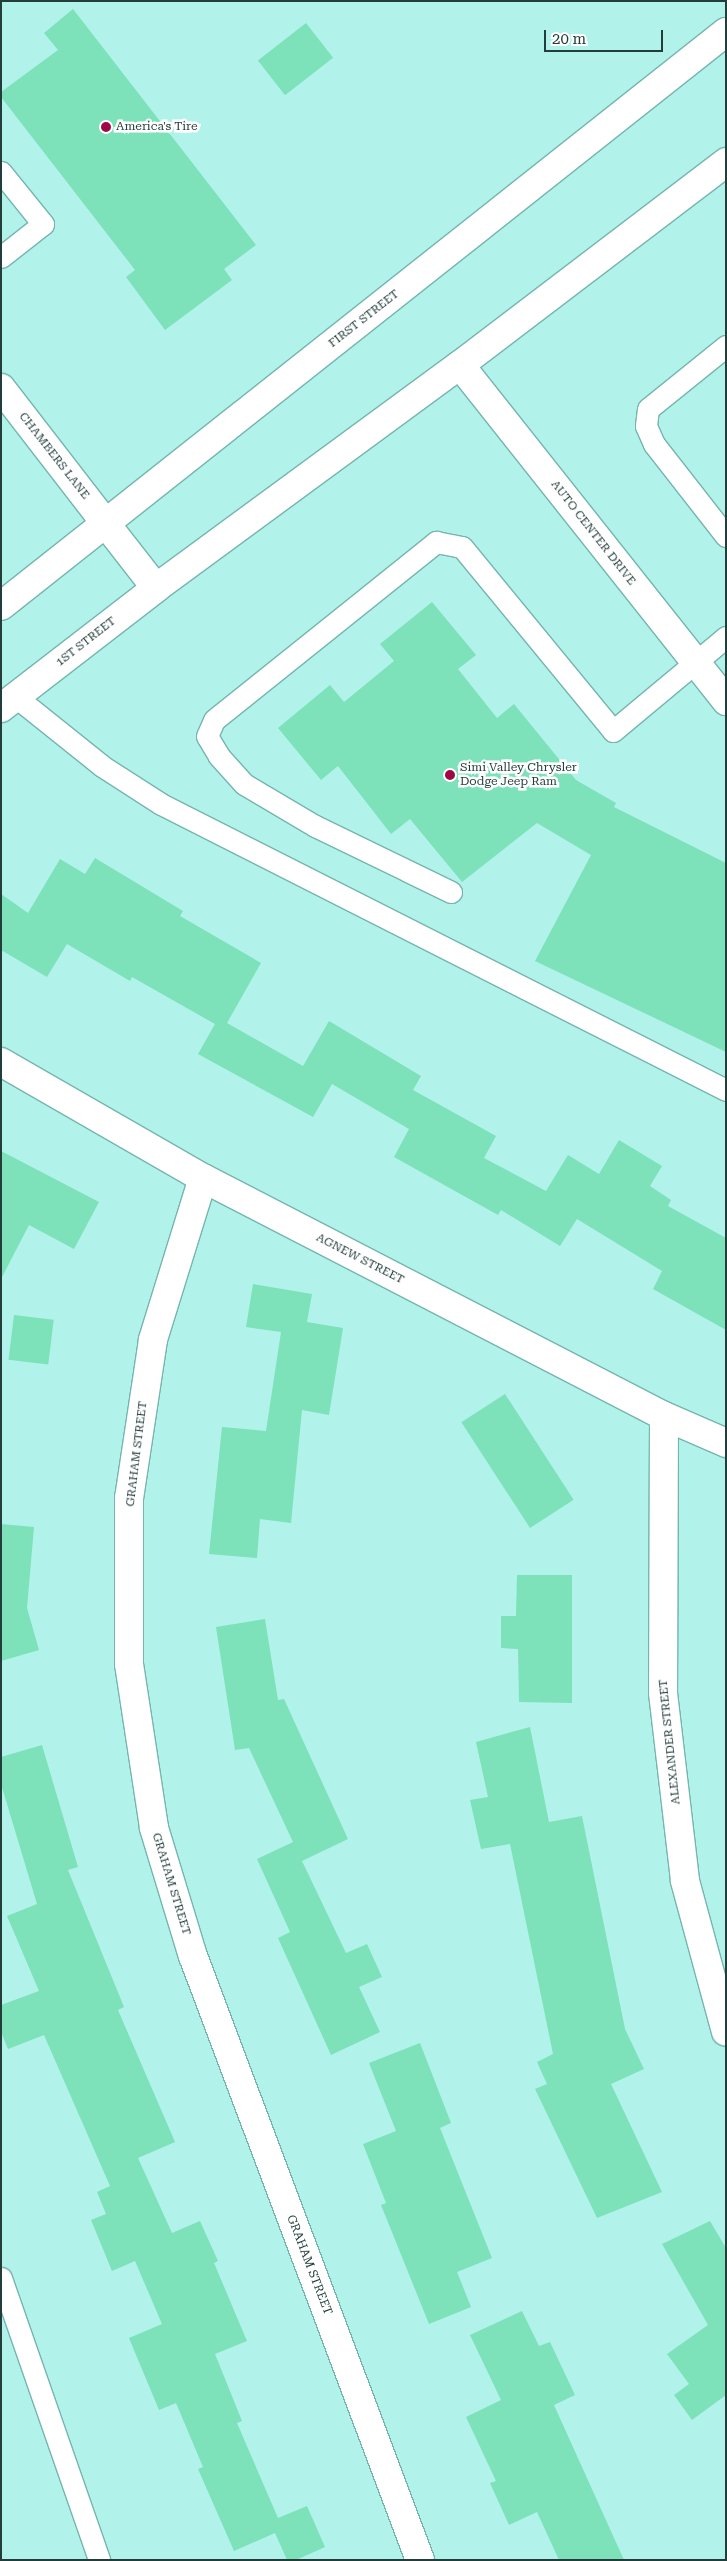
<!DOCTYPE html>
<style>
body{margin:0}
#map{position:relative;width:727px;height:2561px;overflow:hidden;background:#b1f3ea;font-family:"Roboto Serif",serif}
div>[style]{position:absolute}
.building>*{inset:0;background:#7de1b9;transform-origin:0 0}
.roads{filter:drop-shadow(1px 0 #75b5ae) drop-shadow(-1px 0 #75b5ae) drop-shadow(0 1px #75b5ae) drop-shadow(0 -1px #75b5ae)}
.service>*{height:21px;margin:-10.5px;padding:0 10.5px;transform-origin:10.5px;border-radius:10.5px;background:#fff}
.minor>*{height:28px;margin:-14px;padding:0 14px;transform-origin:14px;border-radius:14px;background:#fff}
.secondary>*{height:28px;margin:-14px;padding:0 14px;transform-origin:14px;border-radius:14px;background:#fff}
.dots>*{width:14px;height:14px;translate:-50% -50%;box-sizing:border-box;border:2px solid #fff;border-radius:50%}
span{translate:-50% -50%;white-space:nowrap;text-align:center;line-height:1.15;-webkit-text-stroke:5px #fff;paint-order:stroke}
.poi-label{font-size:12px;color:#233e3a}
.left{translate:0 -50%;text-align:left}
.street-label{font-size:12px;color:#233e3a}
.frame{position:absolute;inset:0;border:2px solid #233e3a;pointer-events:none}
.scale{position:absolute;left:544px;top:30px;width:119px;height:22px;box-sizing:border-box;border:2px solid #233e3a;border-top:0;padding-left:6px;font-size:15px;line-height:18px;white-space:nowrap;color:#233e3a;-webkit-text-stroke:4px #fff;paint-order:stroke}
</style>
<div id="map">
<div class="building">
<div style="clip-path:polygon(73px 9px,256px 245px,224px 269px,232px 280px,165px 330px,126px 277px,135px 270px,1px 97px,1px 92px,58px 50px,44px 33px)"></div>
<div style="left:306px;top:23px;width:44px;height:61px;rotate:52deg"></div>
<div style="clip-path:polygon(432px 602px,476px 655px,458px 669px,497px 718px,514px 704px,576px 780px,616px 803px,614px 807px,726px 863px,726px 1052px,535px 961px,591px 855px,537px 823px,462px 882px,410px 819px,391px 834px,338px 766px,321px 780px,278px 728px,330px 685px,344px 702px,394px 661px,380px 644px)"></div>
<div style="clip-path:polygon(95px 858px,183px 911px,180px 916px,261px 963px,227px 1023px,303px 1066px,329px 1021px,421px 1076px,413px 1090px,496px 1136px,484px 1158px,546px 1191px,568px 1155px,599px 1174px,619px 1140px,662px 1166px,650px 1186px,671px 1200px,668px 1206px,726px 1238px,726px 1330px,653px 1289px,662px 1271px,577px 1219px,560px 1246px,501px 1210px,498px 1215px,394px 1157px,409px 1129px,332px 1084px,313px 1117px,198px 1054px,215px 1024px,132px 977px,130px 981px,67px 944px,47px 977px,1px 950px,1px 894px,28px 913px,60px 859px,85px 874px)"></div>
<div style="clip-path:polygon(1px 1151px,99px 1202px,74px 1249px,29px 1225px,1px 1279px)"></div>
<div style="clip-path:polygon(253px 1284px,312px 1294px,307px 1322px,343px 1328px,329px 1415px,302px 1410px,291px 1523px,260px 1519px,257px 1558px,209px 1554px,222px 1427px,266px 1431px,281px 1332px,246px 1327px)"></div>
<div style="left:14px;top:1315px;width:40px;height:45px;rotate:7deg"></div>
<div style="left:505px;top:1394px;width:126px;height:52px;rotate:57deg"></div>
<div style="clip-path:polygon(1px 1524px,34px 1527px,27px 1608px,39px 1650px,1px 1661px)"></div>
<div style="clip-path:polygon(517px 1575px,572px 1575px,572px 1703px,519px 1702px,518px 1649px,501px 1648px,501px 1616px,516px 1616px)"></div>
<div style="clip-path:polygon(265px 1619px,278px 1700px,284px 1699px,348px 1839px,302px 1861px,346px 1953px,367px 1944px,382px 1977px,359px 1987px,380px 2032px,331px 2055px,278px 1938px,290px 1932px,257px 1859px,293px 1842px,249px 1748px,235px 1750px,216px 1627px)"></div>
<div style="clip-path:polygon(530px 1727px,549px 1822px,582px 1816px,625px 2029px,644px 2069px,611px 2084px,662px 2192px,597px 2218px,535px 2089px,547px 2084px,537px 2062px,553px 2054px,510px 1844px,481px 1849px,470px 1800px,488px 1797px,476px 1742px)"></div>
<div style="clip-path:polygon(42px 1745px,78px 1867px,68px 1870px,124px 2007px,118px 2010px,175px 2142px,138px 2158px,172px 2233px,200px 2221px,218px 2261px,214px 2263px,247px 2341px,215px 2354px,242px 2421px,237px 2423px,278px 2518px,307px 2506px,325px 2547px,296px 2560px,287px 2560px,275px 2533px,234px 2551px,198px 2469px,203px 2467px,176px 2403px,159px 2410px,129px 2338px,162px 2324px,135px 2261px,112px 2271px,91px 2220px,106px 2214px,97px 2192px,110px 2186px,44px 2035px,8px 2049px,1px 2032px,1px 2005px,39px 1991px,7px 1916px,37px 1904px,1px 1784px,1px 1757px)"></div>
<div style="clip-path:polygon(420px 2043px,451px 2123px,440px 2128px,492px 2258px,457px 2272px,471px 2307px,429px 2324px,381px 2205px,386px 2203px,363px 2144px,396px 2131px,369px 2063px)"></div>
<div style="clip-path:polygon(710px 2221px,726px 2248px,726px 2395px,692px 2420px,674px 2395px,689px 2384px,667px 2354px,708px 2325px,662px 2244px)"></div>
<div style="clip-path:polygon(522px 2311px,539px 2346px,550px 2342px,575px 2395px,554px 2405px,624px 2560px,559px 2560px,537px 2512px,509px 2525px,490px 2483px,496px 2481px,466px 2417px,501px 2400px,470px 2335px)"></div>
</div>
<div class="roads">
<div class="service">
<div style="left:1px;top:172px;width:67px;rotate:51.1deg"></div>
<div style="left:43px;top:224px;width:53px;rotate:141.8deg"></div>
<div style="left:726px;top:346px;width:100px;rotate:141.1deg"></div>
<div style="left:648px;top:409px;width:17px;rotate:97deg"></div>
<div style="left:646px;top:426px;width:20px;rotate:66deg"></div>
<div style="left:654px;top:444px;width:117px;rotate:52deg"></div>
<div style="left:16px;top:697px;width:110px;rotate:38.7deg"></div>
<div style="left:102px;top:766px;width:70px;rotate:32.8deg"></div>
<div style="left:161px;top:804px;width:633px;rotate:26.85deg"></div>
<div style="left:451px;top:892px;width:151px;rotate:-154.1deg"></div>
<div style="left:315px;top:826px;width:82px;rotate:-149.4deg"></div>
<div style="left:244px;top:784px;width:38px;rotate:-132deg"></div>
<div style="left:219px;top:756px;width:23px;rotate:-121deg"></div>
<div style="left:207px;top:736px;width:17px;rotate:-66deg"></div>
<div style="left:214px;top:720px;width:285px;rotate:-38.7deg"></div>
<div style="left:436px;top:542px;width:26px;rotate:11deg"></div>
<div style="left:462px;top:547px;width:238px;rotate:50.6deg"></div>
<div style="left:613px;top:731px;width:147px;rotate:-39.8deg"></div>
<div style="left:1px;top:2278px;width:299px;rotate:70.8deg"></div>
</div>
<div class="minor">
<div style="left:460px;top:365px;width:429px;rotate:51.6deg"></div>
<div style="left:1px;top:388px;width:172px;rotate:52.3deg"></div>
<div style="left:1px;top:1062px;width:233px;rotate:29.9deg"></div>
<div style="left:203px;top:1178px;width:519px;rotate:27.31deg"></div>
<div style="left:664px;top:1416px;width:68px;rotate:23.5deg"></div>
<div style="left:203px;top:1178px;width:170px;rotate:107.2deg"></div>
<div style="left:153px;top:1340px;width:160px;rotate:98.6deg"></div>
<div style="left:129px;top:1498px;width:166px;rotate:90deg"></div>
<div style="left:129px;top:1664px;width:166px;rotate:81.3deg"></div>
<div style="left:154px;top:1828px;width:134px;rotate:73.1deg"></div>
<div style="left:193px;top:1956px;width:645px;rotate:69.4deg"></div>
<div style="left:664px;top:1416px;width:277px;rotate:90.2deg"></div>
<div style="left:663px;top:1693px;width:189px;rotate:83.3deg"></div>
<div style="left:685px;top:1881px;width:156px;rotate:74.8deg"></div>
</div>
<div class="secondary">
<div style="left:106px;top:524px;width:81px;rotate:52deg"></div>
<div style="left:1px;top:606px;width:925px;rotate:-38.37deg"></div>
<div style="left:1px;top:708px;width:196px;rotate:-37.7deg"></div>
<div style="left:156px;top:588px;width:377px;rotate:-36.3deg"></div>
<div style="left:460px;top:365px;width:335px;rotate:-37.3deg"></div>
</div>
</div>
<div class="dots">
<div style="left:106px;top:127px;background:#a10747"></div>
<div style="left:450px;top:775px;background:#a10747"></div>
</div>
<div class="poi-label">
<span class="left" style="left:116px;top:127px">America's Tire</span>
<span class="left" style="left:460px;top:775px">Simi Valley Chrysler<br>Dodge Jeep Ram</span>
</div>
<div class="street-label">
<span style="left:364px;top:319px;rotate:-38deg">FIRST STREET</span>
<span style="left:54px;top:456px;rotate:52deg">CHAMBERS LANE</span>
<span style="left:593px;top:533px;rotate:52deg">AUTO CENTER DRIVE</span>
<span style="left:86px;top:642px;rotate:-38deg">1ST STREET</span>
<span style="left:360px;top:1259px;rotate:27deg">AGNEW STREET</span>
<span style="left:137px;top:1454px;rotate:-83deg">GRAHAM STREET</span>
<span style="left:670px;top:1742px;rotate:-96deg">ALEXANDER STREET</span>
<span style="left:171px;top:1884px;rotate:73deg">GRAHAM STREET</span>
<span style="left:309px;top:2265px;rotate:69deg">GRAHAM STREET</span>
</div>
<div class="frame"></div>
<div class="scale">20 m</div>
</div>
